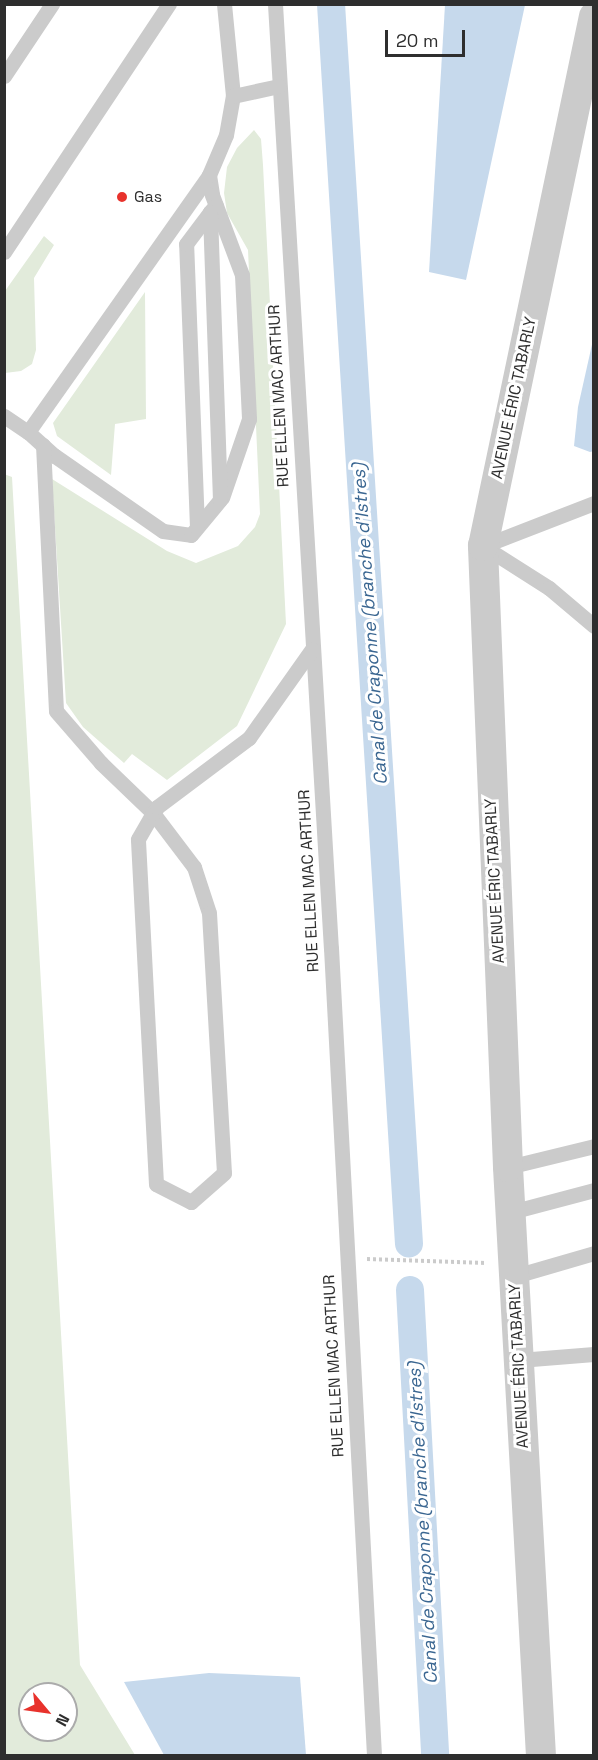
<!DOCTYPE html>
<meta charset="utf-8">
<style>
body{margin:0}
#map{position:relative;width:598px;height:1760px;overflow:hidden;background:#fff;font-family:"Space Grotesk",sans-serif}
div>[style]{position:absolute}
.green>*{inset:0;background:#e2ebdb}
.water>*{inset:0;background:#c6d9ec}
.canal>*{height:28px;margin:-14px;padding:0 14px;transform-origin:14px;border-radius:14px;background:#c6d9ec}
.path>*{height:4px;margin-top:-2px;transform-origin:0;background:repeating-linear-gradient(90deg,#cbcbcb 0 3px,transparent 0 6px)}
.lane>*{height:15px;margin:-7.5px;padding:0 7.5px;transform-origin:7.5px;border-radius:7.5px;background:#cbcbcb}
.street>*{height:30px;margin:-15px;padding:0 15px;transform-origin:15px;border-radius:15px;background:#cbcbcb}
.dots>*{width:16px;height:16px;translate:-50% -50%;box-sizing:border-box;border:3px solid #fff;border-radius:50%}
span{translate:-50% -50%;white-space:nowrap;text-align:center;line-height:1.15;-webkit-text-stroke:6px #fff;paint-order:stroke}
.poi-label{font-size:16px;color:#2e2e2e}
.left{translate:0 -50%;text-align:left}
.street-label{font-size:16px;color:#2e2e2e}
.water-label{font-size:18px;color:#3a6691;font-style:italic}
.frame{position:absolute;inset:0;border:6px solid #2e2e2e;pointer-events:none}
.north{position:absolute;left:18px;top:1682px;width:60px;height:60px;box-sizing:border-box;background:#fff;border:2px solid #ababab;border-radius:50%;rotate:119deg;font-size:16px;font-weight:700;line-height:24px;text-align:center;color:#2e2e2e}
.north::after{content:'';display:block;margin:auto;width:21px;height:27px;background:#e8322c;clip-path:polygon(50% 0,100% 100%,50% 72%,0 100%)}
.scale{position:absolute;left:385px;top:30px;width:80px;height:27px;box-sizing:border-box;border:3px solid #2e2e2e;border-top:0;padding-left:8px;font-size:18px;line-height:21px;white-space:nowrap;color:#2e2e2e;-webkit-text-stroke:4px #fff;paint-order:stroke}
</style>
<div id="map">
<div class="green">
<div style="clip-path:polygon(254px 130px,261px 139px,263px 165px,286px 624px,237px 726px,167px 780px,132px 754px,124px 763px,83px 727px,66px 703px,52px 479px,167px 551px,196px 563px,238px 546px,255px 527px,260px 514px,248px 250px,227px 213px,224px 193px,227px 167px,237px 148px)"></div>
<div style="clip-path:polygon(44px 236px,54px 245px,34px 278px,36px 350px,32px 364px,21px 371px,5px 373px,5px 291px)"></div>
<div style="clip-path:polygon(145px 292px,146px 419px,115px 424px,111px 475px,57px 436px,53px 423px)"></div>
<div style="clip-path:polygon(evenodd,4px 474px,12px 477px,80px 1665px,135px 1755px,5px 1755px,4px 474px,30px 1694px,66px 1694px,66px 1730px,30px 1730px,30px 1694px)"></div>
</div>
<div class="water">
<div style="clip-path:polygon(445px 5px,525px 5px,466px 280px,429px 272px)"></div>
<div style="clip-path:polygon(593px 340px,594px 451px,590px 452px,574px 446px,578px 407px)"></div>
<div style="clip-path:polygon(209px 1673px,300px 1677px,306px 1755px,164px 1755px,124px 1682px)"></div>
</div>
<div class="canal">
<div style="left:331px;top:4px;width:1242px;rotate:86.4deg"></div>
<div style="left:410px;top:1290px;width:467px;rotate:86.9deg"></div>
</div>
<div class="path">
<div style="left:367px;top:1259px;width:119px;rotate:1.9deg"></div>
</div>
<div class="lane">
<div style="left:224px;top:4px;width:92px;rotate:84.4deg"></div>
<div style="left:275px;top:4px;width:946px;rotate:86.61deg"></div>
<div style="left:331px;top:948px;width:809px;rotate:86.95deg"></div>
<div style="left:4px;top:76px;width:87px;rotate:-56.3deg"></div>
<div style="left:209px;top:175px;width:20px;rotate:81deg"></div>
<div style="left:212px;top:195px;width:85px;rotate:69.4deg"></div>
<div style="left:242px;top:275px;width:144px;rotate:87.2deg"></div>
<div style="left:249px;top:419px;width:83px;rotate:108.9deg"></div>
<div style="left:4px;top:252px;width:298px;rotate:-56.4deg"></div>
<div style="left:4px;top:416px;width:29px;rotate:34deg"></div>
<div style="left:28px;top:432px;width:314px;rotate:-54.8deg"></div>
<div style="left:209px;top:175px;width:43px;rotate:-67deg"></div>
<div style="left:226px;top:135px;width:40px;rotate:-80deg"></div>
<div style="left:233px;top:96px;width:47px;rotate:-12.3deg"></div>
<div style="left:28px;top:432px;width:36px;rotate:42deg"></div>
<div style="left:55px;top:456px;width:131px;rotate:34.8deg"></div>
<div style="left:163px;top:531px;width:28px;rotate:8deg"></div>
<div style="left:191px;top:535px;width:45px;rotate:-50.4deg"></div>
<div style="left:220px;top:500px;width:288px;rotate:-92deg"></div>
<div style="left:210px;top:212px;width:9px;rotate:-49deg"></div>
<div style="left:43px;top:445px;width:266px;rotate:87.2deg"></div>
<div style="left:56px;top:711px;width:69px;rotate:49.1deg"></div>
<div style="left:101px;top:763px;width:72px;rotate:43.9deg"></div>
<div style="left:153px;top:813px;width:68px;rotate:52.8deg"></div>
<div style="left:194px;top:867px;width:48px;rotate:71.9deg"></div>
<div style="left:209px;top:913px;width:260px;rotate:86.7deg"></div>
<div style="left:224px;top:1173px;width:44px;rotate:138.7deg"></div>
<div style="left:191px;top:1202px;width:39px;rotate:-153deg"></div>
<div style="left:156px;top:1184px;width:345px;rotate:-93deg"></div>
<div style="left:138px;top:839px;width:30px;rotate:-60deg"></div>
<div style="left:153px;top:813px;width:7px;rotate:-56deg"></div>
<div style="left:157px;top:807px;width:115px;rotate:-36.9deg"></div>
<div style="left:249px;top:738px;width:109px;rotate:-54.7deg"></div>
<div style="left:197px;top:527px;width:283px;rotate:-92.2deg"></div>
<div style="left:186px;top:244px;width:40px;rotate:-53deg"></div>
<div style="left:483px;top:546px;width:78px;rotate:32.5deg"></div>
<div style="left:549px;top:588px;width:59px;rotate:40.2deg"></div>
<div style="left:483px;top:546px;width:119px;rotate:-21.2deg"></div>
<div style="left:508px;top:1167px;width:89px;rotate:-13.7deg"></div>
<div style="left:511px;top:1212px;width:86px;rotate:-14.8deg"></div>
<div style="left:515px;top:1276px;width:82px;rotate:-16.2deg"></div>
<div style="left:519px;top:1360px;width:75px;rotate:-4.6deg"></div>
</div>
<div class="street">
<div style="left:541px;top:1756px;width:590px;rotate:-93.21deg"></div>
<div style="left:508px;top:1167px;width:622px;rotate:-92.31deg"></div>
<div style="left:483px;top:546px;width:541px;rotate:-78.17deg"></div>
</div>
<div class="dots">
<div style="left:122px;top:197px;background:#e8322c"></div>
</div>
<div class="poi-label">
<span class="left" style="left:134px;top:197px">Gas</span>
</div>
<div class="street-label">
<span style="left:279px;top:396px;rotate:-93deg">RUE ELLEN MAC ARTHUR</span>
<span style="left:514px;top:398px;rotate:-78deg">AVENUE ÉRIC TABARLY</span>
<span style="left:309px;top:881px;rotate:-93deg">RUE ELLEN MAC ARTHUR</span>
<span style="left:495px;top:881px;rotate:-93deg">AVENUE ÉRIC TABARLY</span>
<span style="left:334px;top:1366px;rotate:-93deg">RUE ELLEN MAC ARTHUR</span>
<span style="left:519px;top:1366px;rotate:-93deg">AVENUE ÉRIC TABARLY</span>
</div>
<div class="water-label">
<span style="left:370px;top:624px;rotate:-94deg">Canal de Craponne (branche d'Istres)</span>
<span style="left:423px;top:1523px;rotate:-93deg">Canal de Craponne (branche d'Istres)</span>
</div>
<div class="frame"></div>
<div class="north">N</div>
<div class="scale">20 m</div>
</div>
